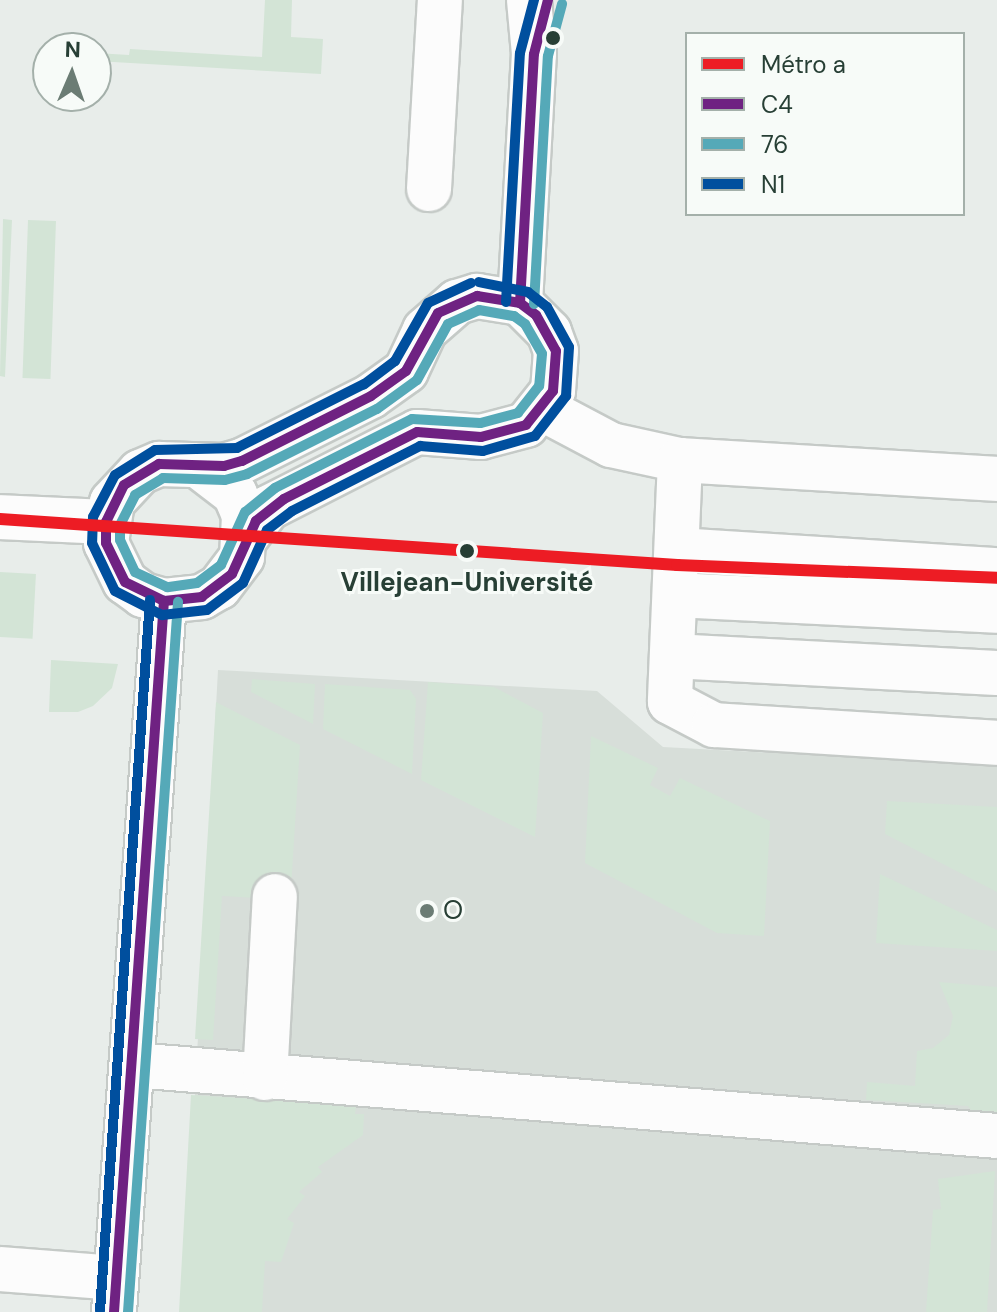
<!DOCTYPE html>
<meta charset="utf-8">
<style>
body{margin:0}
#map{position:relative;width:997px;height:1312px;overflow:hidden;background:#e8edea;font-family:"DM Sans",sans-serif}
div>[style]{position:absolute}
.built>*{inset:0;background:#d7ded9}
.green>*{inset:0;background:#d3e4d6;transform-origin:0 0}
.roads{filter:drop-shadow(2px 0 #c5cac7) drop-shadow(-2px 0 #c5cac7) drop-shadow(0 2px #c5cac7) drop-shadow(0 -2px #c5cac7)}
.minor>*{height:44px;margin:-22px;padding:0 22px;transform-origin:22px;border-radius:22px;background:#fcfcfc}
.bus-1>*{height:10px;margin:-5px;padding:0 5px;transform-origin:5px;border-radius:5px;background:#6f2282}
.bus-2>*{height:10px;margin:-5px;padding:0 5px;transform-origin:5px;border-radius:5px;background:#55a9b8}
.bus-3>*{height:10px;margin:-5px;padding:0 5px;transform-origin:5px;border-radius:5px;background:#004f9e}
.metro-1>*{height:12px;margin:-6px;padding:0 6px;transform-origin:6px;border-radius:6px;background:#ed1c24}
.dots>*{width:22px;height:22px;translate:-50% -50%;box-sizing:border-box;border:4px solid #f7fbf8;border-radius:50%}
span{translate:-50% -50%;white-space:nowrap;text-align:center;line-height:1.15;-webkit-text-stroke:6px #f7fbf8;paint-order:stroke}
.stop-label{font-size:26px;color:#273f35;font-weight:700}
.poi-label{font-size:26px;color:#273f35}
.left{translate:0 -50%;text-align:left}
.legend{position:absolute;left:685px;top:32px;width:280px;height:184px;box-sizing:border-box;background:#f7fbf8;border:2px solid #a4b0aa;margin:0;padding:10px 14px;list-style:none;font-size:24px;color:#273f35}
.legend li{display:flex;align-items:center;gap:16px;height:40px}
.legend b{width:40px;border:2px solid #a4b0aa}
.north{position:absolute;left:32px;top:32px;width:80px;height:80px;box-sizing:border-box;background:#f7fbf8;border:2px solid #a4b0aa;border-radius:50%;rotate:2deg;font-size:22px;font-weight:700;line-height:32px;text-align:center;color:#273f35}
.north::after{content:'';display:block;margin:auto;width:28px;height:36px;background:#6b7c74;clip-path:polygon(50% 0,100% 100%,50% 72%,0 100%)}
</style>
<div id="map">
<div class="built">
<div style="clip-path:polygon(218px 670px,597px 691px,663px 747px,997px 765px,997px 1312px,183px 1312px)"></div>
</div>
<div class="green">
<div style="clip-path:polygon(265px 0,292px 0,291px 37px,323px 39px,321px 74px,96px 61px,96px 53px,129px 55px,130px 49px,262px 57px)"></div>
<div style="clip-path:polygon(3px 219px,12px 220px,5px 377px,0 376px)"></div>
<div style="left:28px;top:220px;width:28px;height:158px;rotate:2deg"></div>
<div style="left:0;top:572px;width:36px;height:65px;rotate:3deg"></div>
<div style="clip-path:polygon(51px 660px,118px 664px,112px 688px,93px 706px,78px 712px,49px 712px)"></div>
<div style="clip-path:polygon(252px 679px,315px 684px,313px 724px,251px 692px)"></div>
<div style="clip-path:polygon(428px 682px,494px 687px,543px 713px,535px 837px,421px 780px)"></div>
<div style="clip-path:polygon(325px 684px,410px 690px,416px 699px,412px 774px,323px 729px)"></div>
<div style="clip-path:polygon(216px 702px,300px 745px,291px 888px,257px 898px,222px 896px,213px 1040px,195px 1039px)"></div>
<div style="clip-path:polygon(591px 736px,658px 768px,650px 785px,670px 796px,680px 778px,770px 821px,764px 936px,717px 933px,585px 863px)"></div>
<div style="clip-path:polygon(887px 801px,997px 807px,997px 892px,885px 834px)"></div>
<div style="clip-path:polygon(880px 874px,997px 930px,997px 951px,876px 943px)"></div>
<div style="clip-path:polygon(939px 982px,997px 987px,997px 1125px,982px 1124px,968px 1106px,866px 1100px,867px 1082px,915px 1086px,917px 1051px,933px 1048px,949px 1035px,953px 1016px)"></div>
<div style="clip-path:polygon(191px 1095px,356px 1105px,355px 1114px,364px 1114px,363px 1135px,318px 1167px,322px 1172px,299px 1192px,305px 1196px,287px 1219px,294px 1223px,281px 1262px,265px 1261px,262px 1312px,179px 1312px)"></div>
<div style="clip-path:polygon(995px 1171px,987px 1312px,926px 1312px,933px 1210px,941px 1209px,938px 1179px)"></div>
</div>
<div class="roads">
<div class="minor">
<div style="left:429px;top:189px;width:189px;rotate:-86.7deg"></div>
<div style="left:520px;top:303px;width:249px;rotate:-86.8deg"></div>
<div style="left:534px;top:54px;width:54px;rotate:-95.3deg"></div>
<div style="left:543px;top:409px;width:77px;rotate:27.9deg"></div>
<div style="left:611px;top:445px;width:71px;rotate:12.3deg"></div>
<div style="left:680px;top:460px;width:318px;rotate:3.4deg"></div>
<div style="left:680px;top:460px;width:242px;rotate:92.4deg"></div>
<div style="left:670px;top:702px;width:50px;rotate:27.6deg"></div>
<div style="left:714px;top:725px;width:284px;rotate:3.6deg"></div>
<div style="left:200px;top:467px;width:44px;rotate:37.6deg"></div>
<div style="left:235px;top:494px;width:23px;rotate:67deg"></div>
<div style="left:244px;top:515px;width:42px;rotate:92.7deg"></div>
<div style="left:242px;top:557px;width:38px;rotate:127deg"></div>
<div style="left:219px;top:587px;width:20px;rotate:150deg"></div>
<div style="left:202px;top:597px;width:38px;rotate:174deg"></div>
<div style="left:164px;top:601px;width:22px;rotate:-164deg"></div>
<div style="left:143px;top:595px;width:22px;rotate:-144deg"></div>
<div style="left:125px;top:582px;width:43px;rotate:-116deg"></div>
<div style="left:106px;top:543px;width:41px;rotate:-81.7deg"></div>
<div style="left:112px;top:502px;width:41px;rotate:-47deg"></div>
<div style="left:140px;top:472px;width:21px;rotate:-23deg"></div>
<div style="left:159px;top:464px;width:65px;rotate:1.8deg"></div>
<div style="left:224px;top:466px;width:19px;rotate:-16deg"></div>
<div style="left:242px;top:461px;width:144px;rotate:-26.7deg"></div>
<div style="left:371px;top:396px;width:43px;rotate:-35.5deg"></div>
<div style="left:406px;top:371px;width:45px;rotate:-65.1deg"></div>
<div style="left:425px;top:330px;width:43px;rotate:-41.2deg"></div>
<div style="left:457px;top:302px;width:21px;rotate:-17deg"></div>
<div style="left:477px;top:296px;width:44px;rotate:9.2deg"></div>
<div style="left:520px;top:303px;width:41px;rotate:45deg"></div>
<div style="left:549px;top:332px;width:20px;rotate:70deg"></div>
<div style="left:556px;top:351px;width:40px;rotate:94.3deg"></div>
<div style="left:553px;top:391px;width:43px;rotate:128.5deg"></div>
<div style="left:526px;top:425px;width:47px;rotate:165.1deg"></div>
<div style="left:481px;top:437px;width:64px;rotate:-175.5deg"></div>
<div style="left:417px;top:432px;width:167px;rotate:153deg"></div>
<div style="left:268px;top:508px;width:36px;rotate:127deg"></div>
<div style="left:0;top:517px;width:106px;rotate:2.7deg"></div>
<div style="left:677px;top:550px;width:321px;rotate:3.6deg"></div>
<div style="left:675px;top:595px;width:322px;rotate:2.8deg"></div>
<div style="left:672px;top:656px;width:325px;rotate:3deg"></div>
<div style="left:134px;top:1065px;width:866px;rotate:4.7deg"></div>
<div style="left:265px;top:1078px;width:182px;rotate:-86.9deg"></div>
<div style="left:0;top:1269px;width:116px;rotate:4.4deg"></div>
<div style="left:114px;top:1312px;width:713px;rotate:-85.98deg"></div>
</div>
</div>
<div class="bus-1">
<div style="left:477px;top:296px;width:44px;rotate:9.2deg"></div>
<div style="left:520px;top:303px;width:20px;rotate:37deg"></div>
<div style="left:536px;top:315px;width:41px;rotate:60.9deg"></div>
<div style="left:556px;top:351px;width:40px;rotate:94.3deg"></div>
<div style="left:553px;top:391px;width:43px;rotate:128.5deg"></div>
<div style="left:526px;top:425px;width:47px;rotate:165.1deg"></div>
<div style="left:481px;top:437px;width:64px;rotate:-175.5deg"></div>
<div style="left:417px;top:432px;width:149px;rotate:153.3deg"></div>
<div style="left:284px;top:499px;width:36px;rotate:142deg"></div>
<div style="left:256px;top:521px;width:58px;rotate:114.4deg"></div>
<div style="left:232px;top:574px;width:38px;rotate:143deg"></div>
<div style="left:202px;top:597px;width:38px;rotate:174deg"></div>
<div style="left:164px;top:601px;width:43px;rotate:-154deg"></div>
<div style="left:125px;top:582px;width:43px;rotate:-116deg"></div>
<div style="left:106px;top:543px;width:21px;rotate:-90deg"></div>
<div style="left:106px;top:522px;width:41px;rotate:-64.1deg"></div>
<div style="left:124px;top:485px;width:41px;rotate:-31deg"></div>
<div style="left:159px;top:464px;width:65px;rotate:1.8deg"></div>
<div style="left:224px;top:466px;width:19px;rotate:-16deg"></div>
<div style="left:242px;top:461px;width:144px;rotate:-26.7deg"></div>
<div style="left:371px;top:396px;width:43px;rotate:-35.5deg"></div>
<div style="left:406px;top:371px;width:66px;rotate:-61.1deg"></div>
<div style="left:438px;top:313px;width:43px;rotate:-23.6deg"></div>
<div style="left:520px;top:303px;width:249px;rotate:-86.8deg"></div>
<div style="left:534px;top:54px;width:56px;rotate:-75.5deg"></div>
<div style="left:114px;top:1312px;width:713px;rotate:-85.98deg"></div>
</div>
<div class="bus-2">
<div style="left:534px;top:304px;width:248px;rotate:-86.8deg"></div>
<div style="left:548px;top:56px;width:54px;rotate:-74.9deg"></div>
<div style="left:479px;top:310px;width:36px;rotate:10deg"></div>
<div style="left:514px;top:316px;width:14px;rotate:36deg"></div>
<div style="left:525px;top:324px;width:34px;rotate:60deg"></div>
<div style="left:542px;top:354px;width:32px;rotate:95deg"></div>
<div style="left:539px;top:386px;width:34px;rotate:128deg"></div>
<div style="left:518px;top:413px;width:39px;rotate:165deg"></div>
<div style="left:480px;top:423px;width:68px;rotate:-176.6deg"></div>
<div style="left:412px;top:419px;width:153px;rotate:153.3deg"></div>
<div style="left:275px;top:488px;width:38px;rotate:141deg"></div>
<div style="left:245px;top:512px;width:58px;rotate:114.4deg"></div>
<div style="left:221px;top:565px;width:30px;rotate:143deg"></div>
<div style="left:197px;top:583px;width:30px;rotate:172deg"></div>
<div style="left:167px;top:587px;width:35px;rotate:-155deg"></div>
<div style="left:135px;top:572px;width:35px;rotate:-115deg"></div>
<div style="left:120px;top:540px;width:15px;rotate:-90deg"></div>
<div style="left:120px;top:525px;width:34px;rotate:-63deg"></div>
<div style="left:135px;top:495px;width:33px;rotate:-31deg"></div>
<div style="left:163px;top:478px;width:62px;rotate:1.8deg"></div>
<div style="left:225px;top:480px;width:23px;rotate:-15deg"></div>
<div style="left:247px;top:474px;width:145px;rotate:-26.6deg"></div>
<div style="left:377px;top:409px;width:49px;rotate:-35.9deg"></div>
<div style="left:417px;top:380px;width:64px;rotate:-61deg"></div>
<div style="left:448px;top:324px;width:34px;rotate:-24deg"></div>
<div style="left:128px;top:1312px;width:712px;rotate:-85.97deg"></div>
</div>
<div class="bus-3">
<div style="left:471px;top:283px;width:47px;rotate:155.1deg"></div>
<div style="left:428px;top:303px;width:67px;rotate:119.6deg"></div>
<div style="left:395px;top:361px;width:39px;rotate:143deg"></div>
<div style="left:364px;top:384px;width:142px;rotate:153.3deg"></div>
<div style="left:237px;top:448px;width:82px;rotate:178.6deg"></div>
<div style="left:155px;top:450px;width:47px;rotate:148deg"></div>
<div style="left:115px;top:475px;width:47px;rotate:117.6deg"></div>
<div style="left:93px;top:517px;width:26px;rotate:92deg"></div>
<div style="left:92px;top:543px;width:53px;rotate:64.4deg"></div>
<div style="left:115px;top:591px;width:53px;rotate:27.1deg"></div>
<div style="left:162px;top:615px;width:45px;rotate:-6.3deg"></div>
<div style="left:207px;top:610px;width:45px;rotate:-36.9deg"></div>
<div style="left:243px;top:583px;width:58px;rotate:-65.6deg"></div>
<div style="left:267px;top:530px;width:31px;rotate:-37deg"></div>
<div style="left:292px;top:511px;width:144px;rotate:-26.9deg"></div>
<div style="left:420px;top:446px;width:63px;rotate:4.5deg"></div>
<div style="left:483px;top:451px;width:54px;rotate:-16.1deg"></div>
<div style="left:535px;top:436px;width:51px;rotate:-52.2deg"></div>
<div style="left:566px;top:396px;width:49px;rotate:-86.5deg"></div>
<div style="left:569px;top:347px;width:46px;rotate:-118.8deg"></div>
<div style="left:547px;top:307px;width:24px;rotate:-142deg"></div>
<div style="left:528px;top:292px;width:50px;rotate:-168.5deg"></div>
<div style="left:506px;top:302px;width:249px;rotate:-86.8deg"></div>
<div style="left:520px;top:53px;width:55px;rotate:-75.2deg"></div>
<div style="left:100px;top:1311px;width:713px;rotate:-85.98deg"></div>
</div>
<div class="metro-1">
<div style="left:0;top:519px;width:679px;rotate:3.89deg"></div>
<div style="left:677px;top:565px;width:320px;rotate:2.3deg"></div>
</div>
<div class="dots">
<div style="left:553px;top:38px;background:#273f35"></div>
<div style="left:467px;top:551px;background:#273f35"></div>
<div style="left:427px;top:911px;background:#6b7c74"></div>
</div>
<div class="stop-label">
<span style="left:467px;top:583px">Villejean-Université</span>
</div>
<div class="poi-label">
<span class="left" style="left:443px;top:911px">O</span>
</div>
<ul class="legend">
<li><b style="height:10px;background:#ed1c24"></b>Métro a</li>
<li><b style="height:10px;background:#6f2282"></b>C4</li>
<li><b style="height:10px;background:#55a9b8"></b>76</li>
<li><b style="height:10px;background:#004f9e"></b>N1</li>
</ul>
<div class="north">N</div>
</div>
